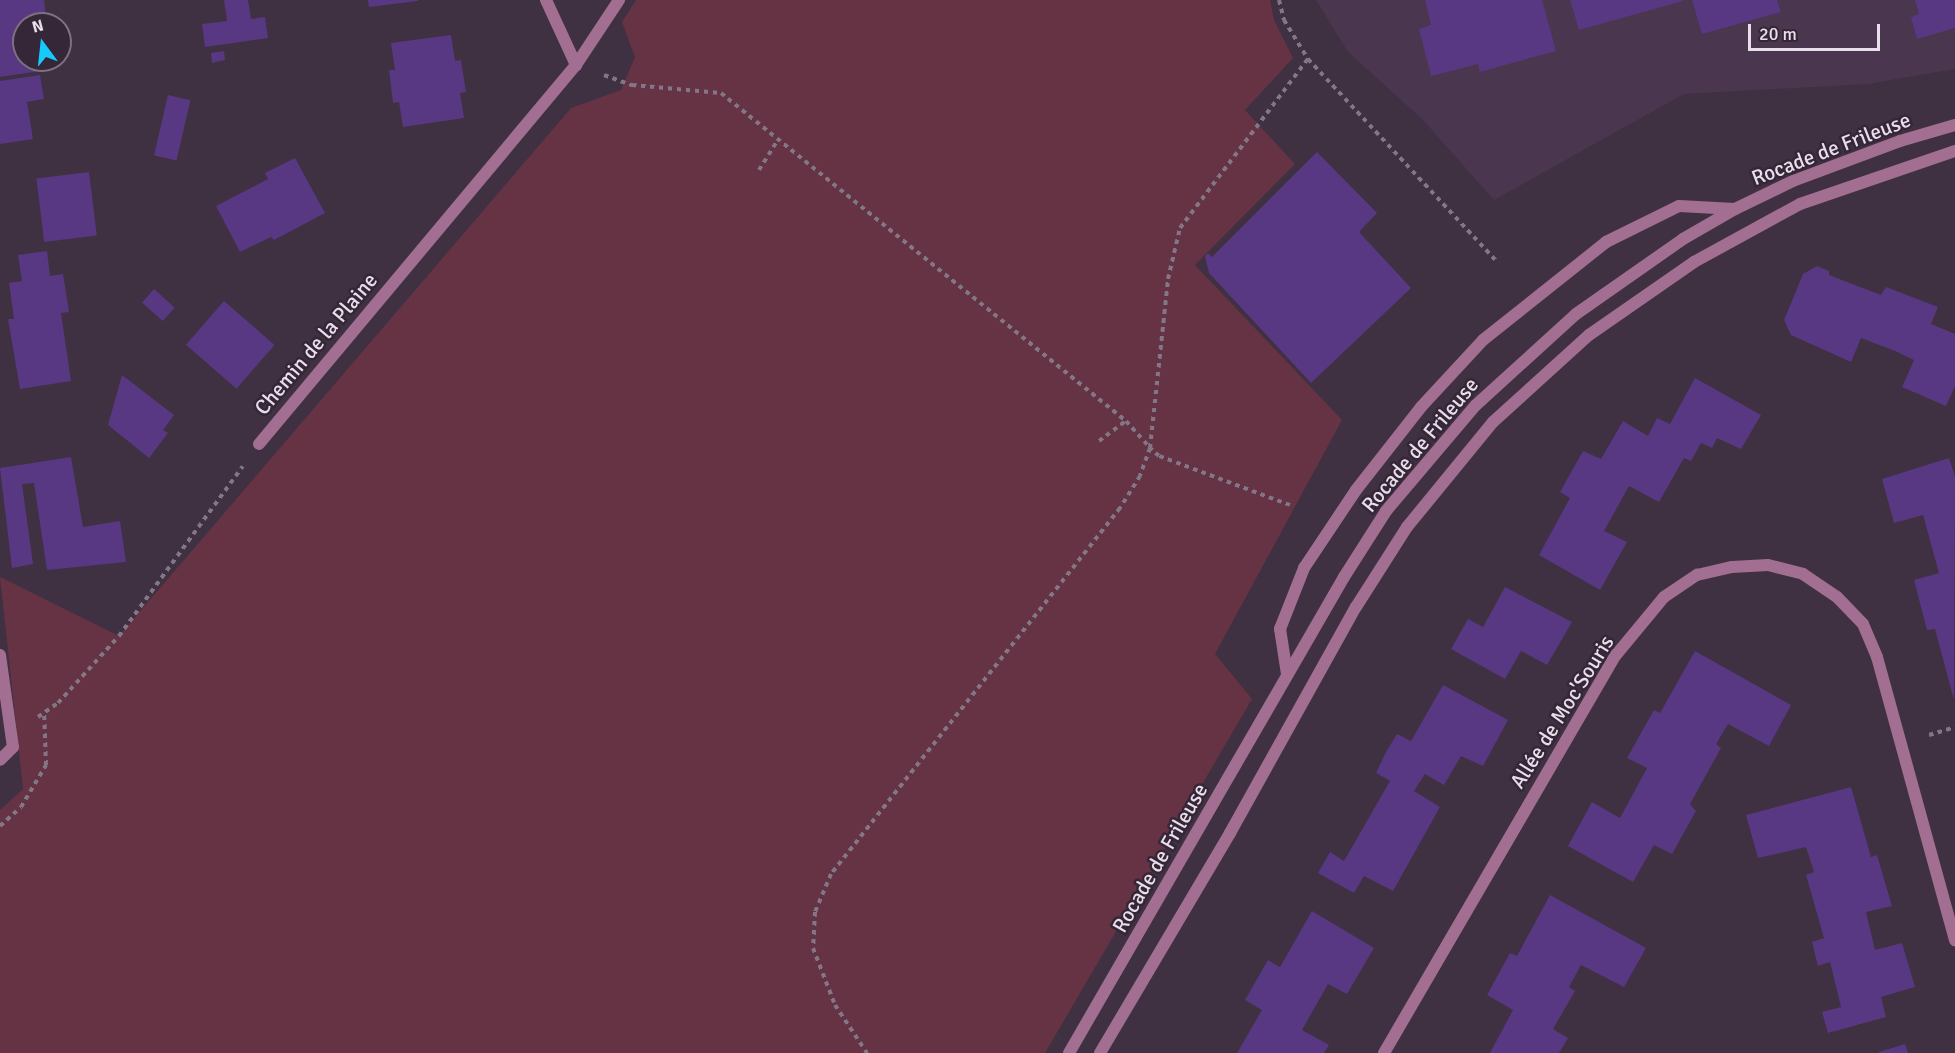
<!DOCTYPE html>
<meta charset="utf-8">
<style>
body{margin:0}
#map{position:relative;width:1955px;height:1053px;overflow:hidden;background:#3f3042;font-family:Signika,sans-serif}
div>[style]{position:absolute}
.built>*{inset:0;background:#4a364e}
.green>*{inset:0;background:#653344}
.building>*{inset:0;background:#583882;transform-origin:0 0}
.path>*{height:4px;margin-top:-2px;transform-origin:0;background:repeating-linear-gradient(90deg,#837686 0 4.5px,transparent 0 9px)}
.service>*{height:12px;margin:-6px;padding:0 6px;transform-origin:6px;border-radius:6px;background:#a26e91}
.pedestrian>*{height:12px;margin:-6px;padding:0 6px;transform-origin:6px;border-radius:6px;background:#a26e91}
.minor>*{height:12px;margin:-6px;padding:0 6px;transform-origin:6px;border-radius:6px;background:#a26e91}
.tertiary>*{height:12px;margin:-6px;padding:0 6px;transform-origin:6px;border-radius:6px;background:#a26e91}
span{translate:-50% -50%;white-space:nowrap;text-align:center;line-height:1.15;-webkit-text-stroke:5px #352638;paint-order:stroke}
.street-label{font-size:21px;color:#e9dfeb}
.north{position:absolute;left:12px;top:12px;width:60px;height:60px;box-sizing:border-box;background:#352638;border:2px solid #7d7080;border-radius:50%;rotate:345deg;font-size:16px;font-weight:700;line-height:24px;text-align:center;color:#e9dfeb}
.north::after{content:'';display:block;margin:auto;width:21px;height:27px;background:#16cafb;clip-path:polygon(50% 0,100% 100%,50% 72%,0 100%)}
.scale{position:absolute;left:1748px;top:24px;width:132px;height:27px;box-sizing:border-box;border:3px solid #e9dfeb;border-top:0;padding-left:8px;font-size:18px;line-height:21px;white-space:nowrap;color:#e9dfeb;-webkit-text-stroke:4px #352638;paint-order:stroke}
</style>
<div id="map">
<div class="built">
<div style="clip-path:polygon(1316px 0,1955px 0,1955px 69px,1868px 84px,1684px 94px,1494px 200px,1422px 119px,1348px 52px)"></div>
</div>
<div class="green">
<div style="clip-path:polygon(636px 0,1270px 0,1274px 20px,1293px 58px,1245px 110px,1295px 164px,1195px 265px,1342px 420px,1215px 654px,1252px 699px,1045px 1053px,0 1053px,0 810px,23px 789px,0 577px,119px 636px,571px 108px,621px 90px,635px 57px,622px 22px)"></div>
</div>
<div class="building">
<div style="clip-path:polygon(0 0,44px 0,47px 24px,24px 24px,24px 60px,53px 60px,54px 69px,0 77px)"></div>
<div style="clip-path:polygon(224px 0,248px 0,251px 19px,265px 17px,268px 38px,205px 47px,202px 24px,227px 21px)"></div>
<div style="clip-path:polygon(368px 0,418px 0,418px 1px,369px 7px)"></div>
<div style="clip-path:polygon(1425px 0,1542px 0,1556px 51px,1480px 72px,1478px 64px,1431px 76px,1419px 29px,1431px 25px)"></div>
<div style="clip-path:polygon(1570px 0,1683px 0,1683px 1px,1579px 30px)"></div>
<div style="clip-path:polygon(1692px 0,1777px 0,1781px 12px,1702px 34px)"></div>
<div style="clip-path:polygon(1915px 0,1955px 0,1955px 28px,1917px 39px,1911px 17px,1919px 14px)"></div>
<div style="clip-path:polygon(451px 35px,455px 61px,461px 60px,466px 92px,460px 93px,464px 118px,403px 127px,399px 102px,393px 103px,389px 70px,395px 70px,391px 43px)"></div>
<div style="clip-path:polygon(224px 51px,225px 60px,212px 63px,211px 53px)"></div>
<div style="clip-path:polygon(40px 75px,44px 99px,27px 102px,33px 139px,0 144px,0 81px)"></div>
<div style="left:168px;top:95px;width:23px;height:62px;rotate:13deg"></div>
<div style="clip-path:polygon(1317px 152px,1377px 213px,1359px 232px,1411px 288px,1311px 383px,1209px 273px,1205px 256px,1208px 253px,1212px 257px)"></div>
<div style="clip-path:polygon(295px 158px,325px 213px,274px 240px,271px 237px,240px 252px,216px 206px,268px 179px,265px 173px)"></div>
<div style="left:89px;top:172px;width:64px;height:53px;rotate:83deg"></div>
<div style="clip-path:polygon(47px 251px,50px 276px,63px 274px,69px 312px,61px 313px,71px 381px,20px 389px,8px 319px,14px 319px,9px 283px,22px 281px,18px 255px)"></div>
<div style="clip-path:polygon(1817px 266px,1829px 271px,1829px 275px,1881px 295px,1886px 287px,1938px 307px,1931px 324px,1955px 334px,1955px 386px,1946px 406px,1902px 387px,1914px 360px,1895px 351px,1861px 338px,1851px 362px,1791px 335px,1784px 320px,1803px 274px)"></div>
<div style="left:154px;top:289px;width:28px;height:18px;rotate:42deg"></div>
<div style="left:224px;top:301px;width:67px;height:58px;rotate:41deg"></div>
<div style="clip-path:polygon(122px 375px,174px 415px,163px 430px,168px 433px,149px 458px,108px 425px)"></div>
<div style="clip-path:polygon(1695px 378px,1761px 415px,1741px 449px,1717px 438px,1712px 448px,1701px 443px,1691px 461px,1684px 458px,1659px 502px,1629px 486px,1604px 531px,1627px 542px,1600px 590px,1539px 555px,1570px 498px,1560px 492px,1583px 451px,1601px 459px,1623px 421px,1648px 436px,1657px 418px,1670px 424px)"></div>
<div style="clip-path:polygon(71px 457px,83px 527px,120px 521px,126px 562px,47px 570px,34px 483px,22px 484px,33px 564px,12px 568px,0 468px)"></div>
<div style="clip-path:polygon(1949px 458px,1955px 477px,1954px 700px,1935px 629px,1927px 630px,1914px 580px,1939px 573px,1923px 515px,1894px 523px,1882px 479px)"></div>
<div style="clip-path:polygon(1505px 587px,1572px 622px,1547px 665px,1521px 651px,1505px 679px,1451px 649px,1468px 619px,1483px 627px)"></div>
<div style="clip-path:polygon(1695px 651px,1791px 705px,1769px 746px,1728px 724px,1716px 744px,1721px 748px,1690px 804px,1696px 811px,1672px 854px,1654px 845px,1633px 882px,1568px 846px,1592px 802px,1620px 818px,1647px 768px,1627px 758px,1654px 710px,1660px 713px)"></div>
<div style="clip-path:polygon(1443px 685px,1508px 720px,1483px 766px,1461px 756px,1444px 785px,1425px 774px,1414px 791px,1440px 807px,1393px 891px,1364px 876px,1354px 893px,1318px 873px,1330px 852px,1344px 861px,1390px 781px,1376px 773px,1386px 752px,1397px 734px,1411px 741px)"></div>
<div style="clip-path:polygon(1851px 787px,1871px 857px,1877px 855px,1892px 906px,1866px 912px,1875px 950px,1902px 943px,1915px 987px,1881px 997px,1886px 1017px,1828px 1033px,1822px 1012px,1841px 1007px,1830px 962px,1818px 966px,1812px 942px,1824px 938px,1806px 875px,1814px 872px,1806px 847px,1758px 858px,1746px 815px)"></div>
<div style="clip-path:polygon(1550px 895px,1646px 948px,1624px 987px,1581px 965px,1569px 987px,1575px 991px,1553px 1029px,1568px 1038px,1559px 1053px,1490px 1053px,1513px 1010px,1487px 995px,1510px 953px,1517px 956px)"></div>
<div style="clip-path:polygon(1312px 911px,1374px 948px,1347px 994px,1328px 984px,1302px 1030px,1329px 1045px,1324px 1053px,1237px 1053px,1262px 1010px,1245px 1000px,1268px 960px,1280px 967px)"></div>
<div style="clip-path:polygon(1905px 1044px,1908px 1053px,1879px 1053px,1879px 1052px)"></div>
</div>
<div class="path">
<div style="left:1279px;top:0;width:21px;rotate:76deg"></div>
<div style="left:1284px;top:20px;width:46px;rotate:58.4deg"></div>
<div style="left:1308px;top:59px;width:279px;rotate:47deg"></div>
<div style="left:604px;top:75px;width:30px;rotate:20deg"></div>
<div style="left:632px;top:85px;width:89px;rotate:5.1deg"></div>
<div style="left:721px;top:93px;width:521px;rotate:39deg"></div>
<div style="left:1126px;top:421px;width:36px;rotate:48deg"></div>
<div style="left:1150px;top:448px;width:30px;rotate:110deg"></div>
<div style="left:1140px;top:476px;width:38px;rotate:122deg"></div>
<div style="left:1120px;top:508px;width:466px;rotate:128.3deg"></div>
<div style="left:831px;top:874px;width:41px;rotate:112.8deg"></div>
<div style="left:815px;top:912px;width:36px;rotate:93deg"></div>
<div style="left:813px;top:948px;width:61px;rotate:68.9deg"></div>
<div style="left:835px;top:1005px;width:58px;rotate:56.3deg"></div>
<div style="left:759px;top:170px;width:36px;rotate:-58deg"></div>
<div style="left:1099px;top:441px;width:34px;rotate:-37deg"></div>
<div style="left:1290px;top:505px;width:140px;rotate:-159.5deg"></div>
<div style="left:1159px;top:456px;width:12px;rotate:-138deg"></div>
<div style="left:1150px;top:448px;width:170px;rotate:-83.9deg"></div>
<div style="left:1168px;top:279px;width:52px;rotate:-76.8deg"></div>
<div style="left:1180px;top:228px;width:212px;rotate:-52.9deg"></div>
<div style="left:38px;top:717px;width:24px;rotate:-35deg"></div>
<div style="left:58px;top:703px;width:91px;rotate:-47.7deg"></div>
<div style="left:119px;top:636px;width:210px;rotate:-53.9deg"></div>
<div style="left:1929px;top:735px;width:27px;rotate:-17deg"></div>
<div style="left:0;top:826px;width:28px;rotate:-42deg"></div>
<div style="left:21px;top:807px;width:49px;rotate:-59.2deg"></div>
<div style="left:46px;top:765px;width:54px;rotate:-92.1deg"></div>
</div>
<div class="service">
<div style="left:1287px;top:674px;width:46px;rotate:-98.8deg"></div>
<div style="left:1280px;top:629px;width:66px;rotate:-68.5deg"></div>
<div style="left:1304px;top:568px;width:94px;rotate:-56.3deg"></div>
<div style="left:1356px;top:490px;width:105px;rotate:-51.9deg"></div>
<div style="left:1421px;top:407px;width:91px;rotate:-47.2deg"></div>
<div style="left:1483px;top:340px;width:157px;rotate:-38.5deg"></div>
<div style="left:1606px;top:242px;width:81px;rotate:-26.3deg"></div>
<div style="left:1679px;top:206px;width:56px;rotate:3.1deg"></div>
</div>
<div class="pedestrian">
<div style="left:259px;top:444px;width:494px;rotate:-50.1deg"></div>
<div style="left:576px;top:65px;width:78px;rotate:-56.5deg"></div>
</div>
<div class="minor">
<div style="left:546px;top:0;width:72px;rotate:65.2deg"></div>
<div style="left:0;top:655px;width:93px;rotate:82deg"></div>
<div style="left:13px;top:747px;width:18px;rotate:135deg"></div>
<div style="left:1384px;top:1053px;width:461px;rotate:-59.8deg"></div>
<div style="left:1616px;top:655px;width:75px;rotate:-50.4deg"></div>
<div style="left:1664px;top:597px;width:40px;rotate:-34deg"></div>
<div style="left:1697px;top:575px;width:36px;rotate:-13deg"></div>
<div style="left:1732px;top:567px;width:36px;rotate:-3deg"></div>
<div style="left:1768px;top:565px;width:36px;rotate:14deg"></div>
<div style="left:1803px;top:574px;width:41px;rotate:34.1deg"></div>
<div style="left:1837px;top:597px;width:37px;rotate:46deg"></div>
<div style="left:1863px;top:624px;width:36px;rotate:67deg"></div>
<div style="left:1877px;top:657px;width:294px;rotate:74.6deg"></div>
</div>
<div class="tertiary">
<div style="left:1069px;top:1053px;width:550px;rotate:-59.98deg"></div>
<div style="left:1344px;top:577px;width:78px;rotate:-57.5deg"></div>
<div style="left:1386px;top:511px;width:139px;rotate:-49.7deg"></div>
<div style="left:1476px;top:405px;width:135px;rotate:-42.3deg"></div>
<div style="left:1576px;top:314px;width:131px;rotate:-35deg"></div>
<div style="left:1683px;top:239px;width:60px;rotate:-30deg"></div>
<div style="left:1735px;top:209px;width:64px;rotate:-25.8deg"></div>
<div style="left:1793px;top:181px;width:114px;rotate:-20.5deg"></div>
<div style="left:1900px;top:141px;width:57px;rotate:-16.2deg"></div>
<div style="left:1100px;top:1053px;width:256px;rotate:-59.4deg"></div>
<div style="left:1230px;top:833px;width:259px;rotate:-60.9deg"></div>
<div style="left:1356px;top:607px;width:95px;rotate:-57.5deg"></div>
<div style="left:1407px;top:527px;width:136px;rotate:-50.7deg"></div>
<div style="left:1493px;top:422px;width:130px;rotate:-42.2deg"></div>
<div style="left:1589px;top:335px;width:128px;rotate:-34.8deg"></div>
<div style="left:1694px;top:262px;width:121px;rotate:-28.7deg"></div>
<div style="left:1800px;top:204px;width:164px;rotate:-18.9deg"></div>
</div>
<div class="street-label">
<span style="left:1831px;top:149px;rotate:-21deg">Rocade de Frileuse</span>
<span style="left:316px;top:344px;rotate:-50deg">Chemin de la Plaine</span>
<span style="left:1420px;top:445px;rotate:-50deg">Rocade de Frileuse</span>
<span style="left:1562px;top:712px;rotate:-58deg">Allée de Moc'Souris</span>
<span style="left:1160px;top:858px;rotate:-60deg">Rocade de Frileuse</span>
</div>
<div class="north">N</div>
<div class="scale">20 m</div>
</div>
